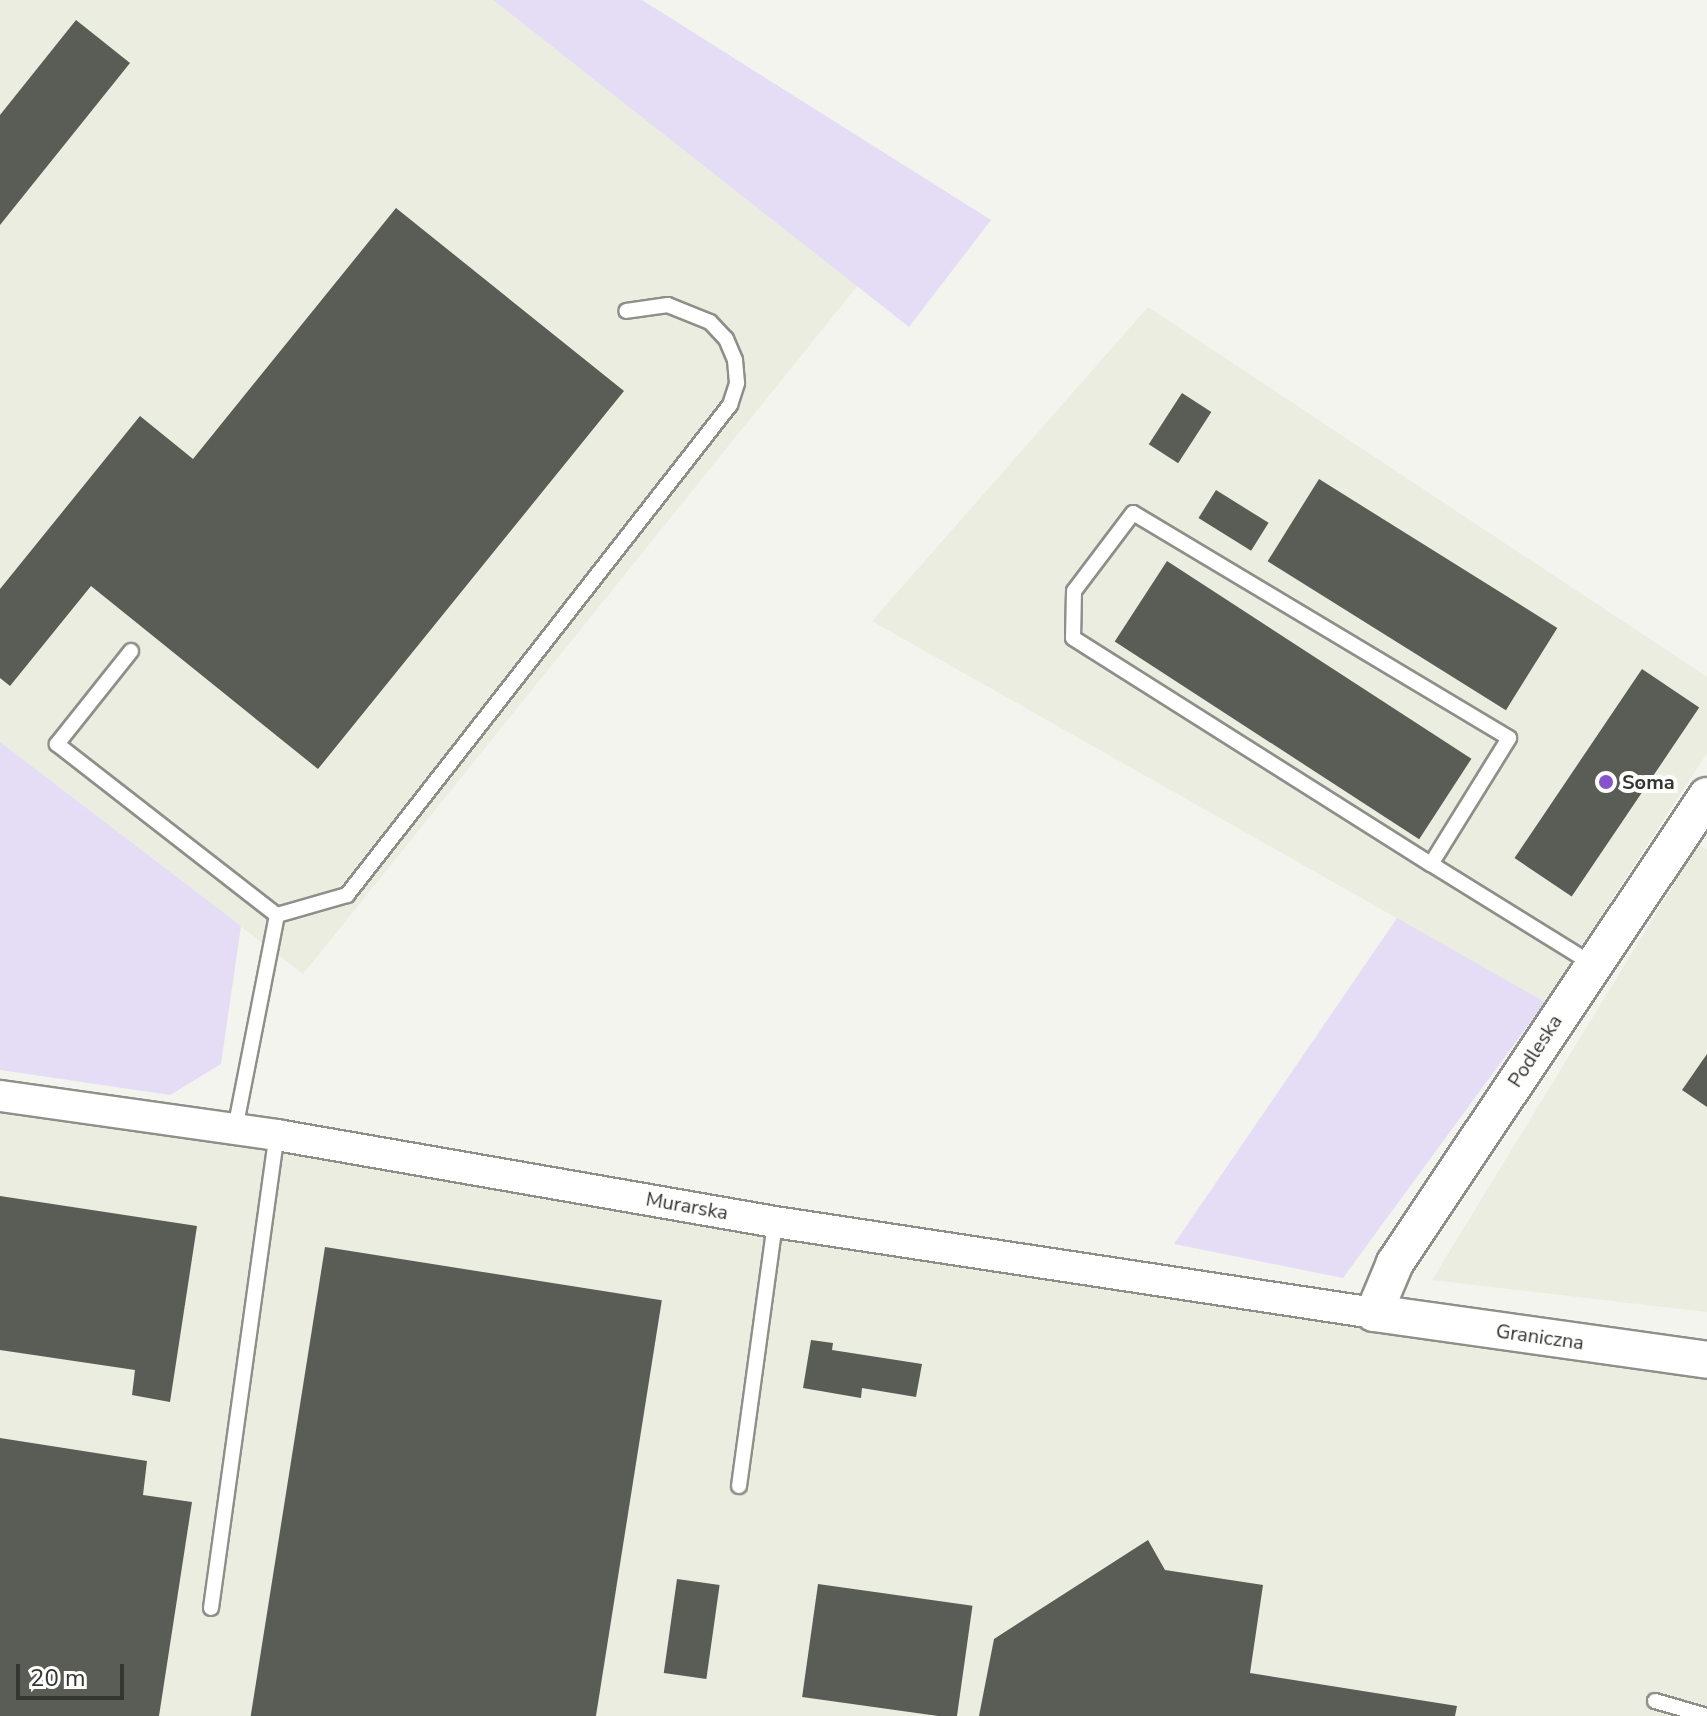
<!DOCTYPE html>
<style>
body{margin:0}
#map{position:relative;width:1707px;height:1716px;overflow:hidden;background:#f3f4ee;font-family:"Nunito Sans",sans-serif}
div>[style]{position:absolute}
.built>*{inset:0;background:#eaeddf}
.green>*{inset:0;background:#e5ddf6}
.building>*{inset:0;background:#5a5c56;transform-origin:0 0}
.roads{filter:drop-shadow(2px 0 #8e8f89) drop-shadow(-2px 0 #8e8f89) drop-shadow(0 2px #8e8f89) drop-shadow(0 -2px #8e8f89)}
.service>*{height:14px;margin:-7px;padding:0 7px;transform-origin:7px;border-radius:7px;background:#fff}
.minor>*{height:30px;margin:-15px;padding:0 15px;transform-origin:15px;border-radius:15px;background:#fff}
.tertiary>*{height:36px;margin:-18px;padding:0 18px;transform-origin:18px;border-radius:18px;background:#fff}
.dots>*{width:22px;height:22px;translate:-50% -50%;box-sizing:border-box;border:4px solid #fffffe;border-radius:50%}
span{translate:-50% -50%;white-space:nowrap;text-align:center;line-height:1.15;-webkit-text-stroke:8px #fffffe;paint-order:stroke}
.poi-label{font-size:20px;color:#343431;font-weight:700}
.left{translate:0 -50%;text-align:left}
.street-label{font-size:20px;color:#343431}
.scale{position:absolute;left:16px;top:1664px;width:108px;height:36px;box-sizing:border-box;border:4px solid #343431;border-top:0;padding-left:10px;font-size:24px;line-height:28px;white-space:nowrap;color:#343431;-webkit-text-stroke:6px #fffffe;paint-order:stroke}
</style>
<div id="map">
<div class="built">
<div style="clip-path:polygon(0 0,493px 0,858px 285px,303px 974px,0 742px)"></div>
<div style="clip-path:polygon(1148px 307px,1707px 677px,1707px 753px,1545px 1002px,872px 621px)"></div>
<div style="clip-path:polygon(1698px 845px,1707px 850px,1707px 1312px,1432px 1280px)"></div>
<div style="clip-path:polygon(0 1109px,1707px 1377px,1707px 1716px,0 1716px)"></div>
</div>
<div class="green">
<div style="clip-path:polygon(493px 0,642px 0,991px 220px,909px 327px)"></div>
<div style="clip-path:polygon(0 742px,241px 926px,221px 1064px,170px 1095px,0 1070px)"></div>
<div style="clip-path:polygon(1397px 918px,1545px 1002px,1343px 1278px,1174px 1244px)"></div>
</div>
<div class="building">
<div style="clip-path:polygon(76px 20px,130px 63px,0 225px,0 115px)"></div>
<div style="clip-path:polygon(396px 208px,624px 391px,318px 769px,91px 586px,10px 686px,0 678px,0 589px,140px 416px,193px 459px)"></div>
<div style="left:1182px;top:393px;width:35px;height:61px;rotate:33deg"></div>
<div style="left:1319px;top:479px;width:281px;height:97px;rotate:32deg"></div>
<div style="left:1216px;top:490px;width:62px;height:33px;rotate:32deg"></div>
<div style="left:1167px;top:561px;width:363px;height:96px;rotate:33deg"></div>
<div style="left:1642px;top:669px;width:69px;height:228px;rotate:34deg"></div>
<div style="clip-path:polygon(1707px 1054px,1707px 1107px,1682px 1090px)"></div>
<div style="clip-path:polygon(0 1196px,197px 1226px,170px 1402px,132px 1395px,135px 1370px,0 1350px)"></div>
<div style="left:325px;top:1247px;width:341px;height:475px;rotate:9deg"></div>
<div style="clip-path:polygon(811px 1340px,833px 1343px,832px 1350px,922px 1364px,916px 1397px,862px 1388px,861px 1398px,803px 1388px)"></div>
<div style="clip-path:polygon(0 1438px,147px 1461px,143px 1495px,192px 1502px,159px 1716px,0 1716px)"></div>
<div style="clip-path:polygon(1148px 1540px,1165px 1570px,1263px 1585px,1250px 1673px,1457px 1706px,1455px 1716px,979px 1716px,994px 1639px)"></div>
<div style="left:677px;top:1579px;width:43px;height:95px;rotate:8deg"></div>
<div style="left:818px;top:1584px;width:156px;height:114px;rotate:8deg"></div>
</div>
<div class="roads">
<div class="service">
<div style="left:131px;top:651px;width:119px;rotate:128.5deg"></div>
<div style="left:57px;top:744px;width:279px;rotate:37.9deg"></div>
<div style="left:277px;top:915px;width:218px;rotate:101.1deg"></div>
<div style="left:1431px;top:864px;width:148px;rotate:-58.2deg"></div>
<div style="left:1509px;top:738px;width:438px;rotate:-149.1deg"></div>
<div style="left:1133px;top:513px;width:98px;rotate:127.1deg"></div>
<div style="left:1074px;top:591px;width:47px;rotate:91.2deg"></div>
<div style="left:1073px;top:638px;width:423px;rotate:32.3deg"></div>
<div style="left:1431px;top:864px;width:190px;rotate:31.8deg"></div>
<div style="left:277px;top:915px;width:73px;rotate:-15.9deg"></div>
<div style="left:347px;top:895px;width:622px;rotate:-51.99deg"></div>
<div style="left:730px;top:405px;width:23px;rotate:-72deg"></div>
<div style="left:737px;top:383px;width:23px;rotate:-95deg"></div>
<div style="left:735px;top:360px;width:23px;rotate:-113deg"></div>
<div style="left:726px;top:339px;width:23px;rotate:-133deg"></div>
<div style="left:710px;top:322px;width:45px;rotate:-158deg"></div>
<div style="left:668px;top:305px;width:42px;rotate:171.9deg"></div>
<div style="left:739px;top:1486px;width:266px;rotate:-82.2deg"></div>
<div style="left:211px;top:1608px;width:478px;rotate:-82.1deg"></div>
<div style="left:1655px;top:1701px;width:54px;rotate:16.1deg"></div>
</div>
<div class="minor">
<div style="left:0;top:1096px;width:280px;rotate:8deg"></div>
<div style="left:277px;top:1135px;width:506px;rotate:9.91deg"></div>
<div style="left:775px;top:1222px;width:606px;rotate:8.64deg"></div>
</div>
<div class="tertiary">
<div style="left:1707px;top:796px;width:562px;rotate:123.75deg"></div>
<div style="left:1395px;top:1263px;width:54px;rotate:112.8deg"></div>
<div style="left:1374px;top:1313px;width:336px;rotate:8deg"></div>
</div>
</div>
<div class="dots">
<div style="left:1606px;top:782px;background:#8553cb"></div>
</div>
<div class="poi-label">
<span class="left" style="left:1622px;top:782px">Soma</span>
</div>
<div class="street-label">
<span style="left:1535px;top:1051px;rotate:-57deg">Podleska</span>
<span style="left:687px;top:1206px;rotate:10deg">Murarska</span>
<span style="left:1540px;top:1337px;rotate:8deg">Graniczna</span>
</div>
<div class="scale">20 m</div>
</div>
